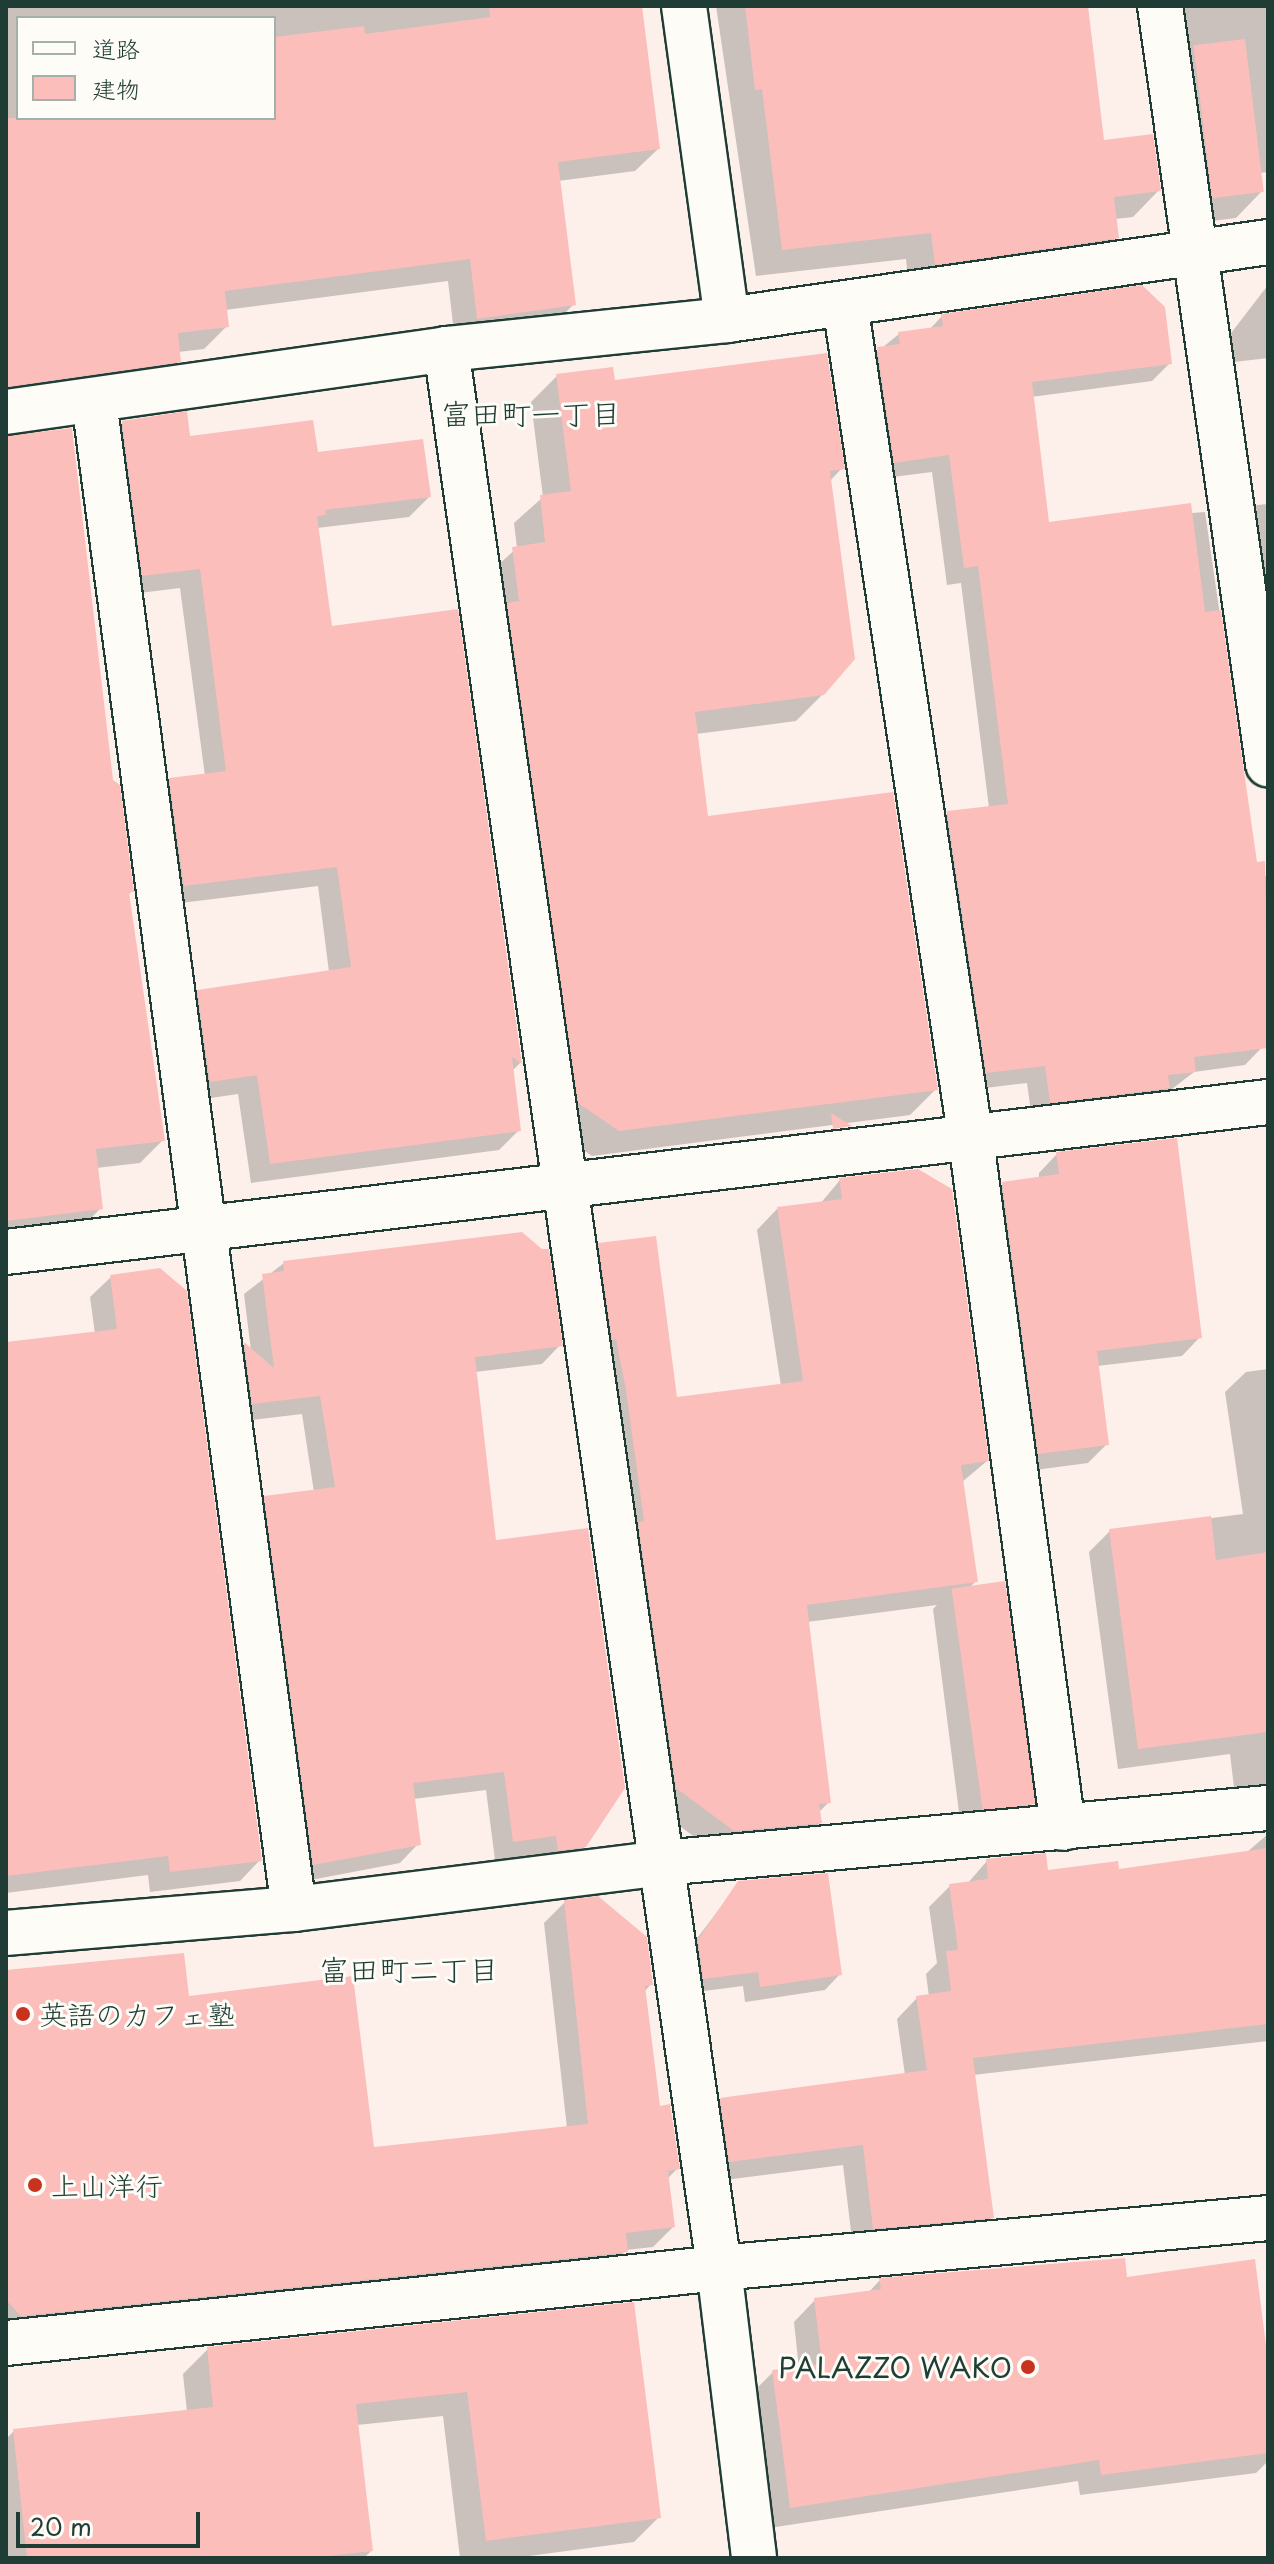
<!DOCTYPE html>
<meta charset="utf-8">
<style>
body{margin:0}
#map{position:relative;width:1274px;height:2564px;overflow:hidden;background:#fdf0eb;font-family:"Playpen Sans","Klee One",sans-serif}
div>[style]{position:absolute}
.shadow>*{inset:0;background:#0003}
.building>*{inset:0;background:#fbbebb;transform-origin:0 0}
.roads{filter:drop-shadow(2px 0 #1f3d34) drop-shadow(-2px 0 #1f3d34) drop-shadow(0 2px #1f3d34) drop-shadow(0 -2px #1f3d34)}
.minor>*{height:44px;margin:-22px;padding:0 22px;transform-origin:22px;border-radius:22px;background:#fdfcf7}
.dots>*{width:22px;height:22px;translate:-50% -50%;box-sizing:border-box;border:4px solid #fdfcf7;border-radius:50%}
span{translate:-50% -50%;white-space:nowrap;text-align:center;line-height:1.15;-webkit-text-stroke:6px #fdfcf7;paint-order:stroke}
.poi-label{font-size:28px;color:#1f3d34}
.left{translate:0 -50%;text-align:left}
.right{translate:-100% -50%;text-align:right}
.neighbourhood-label{font-size:30px;color:#1f3d34}
.frame{position:absolute;inset:0;border:8px solid #1f3d34;pointer-events:none}
.legend{position:absolute;left:16px;top:16px;width:260px;height:104px;box-sizing:border-box;background:#fdfcf7;border:2px solid #a4b0a9;margin:0;padding:10px 14px;list-style:none;font-size:24px;color:#1f3d34}
.legend li{display:flex;align-items:center;gap:16px;height:40px}
.legend b{width:40px;border:2px solid #a4b0a9}
.scale{position:absolute;left:16px;top:2512px;width:184px;height:36px;box-sizing:border-box;border:4px solid #1f3d34;border-top:0;padding-left:10px;font-size:24px;line-height:28px;white-space:nowrap;color:#1f3d34;-webkit-text-stroke:6px #fdfcf7;paint-order:stroke}
</style>
<div id="map">
<div class="shadow">
<div style="clip-path:polygon(evenodd,6px 6px,640px 6px,658px 149px,635px 171px,558px 181px,574px 304px,551px 327px,455px 341px,448px 281px,225px 310px,227px 326px,204px 349px,178px 352px,179px 361px,156px 384px,6px 405px,6px 6px,18px 18px,274px 18px,274px 118px,18px 118px,18px 18px)"></div>
<div style="clip-path:polygon(716px 6px,1086px 6px,1103px 142px,1159px 190px,1133px 217px,1115px 219px,1117px 237px,1091px 264px,909px 290px,906px 259px,756px 276px)"></div>
<div style="clip-path:polygon(1159px 6px,1268px 6px,1268px 172px,1260px 173px,1262px 191px,1236px 218px,1187px 224px)"></div>
<div style="clip-path:polygon(1268px 285px,1268px 358px,1217px 364px,1215px 354px)"></div>
<div style="clip-path:polygon(942px 316px,1170px 363px,1152px 381px,1031px 397px,1047px 524px,1205px 512px,1256px 864px,1268px 879px,1268px 1041px,1245px 1065px,1194px 1072px,1150px 1106px,1032px 1120px,1027px 1083px,969px 1090px,930px 831px,948px 813px,989px 808px,961px 583px,947px 585px,932px 472px,877px 479px,860px 366px,899px 334px,929px 330px)"></div>
<div style="clip-path:polygon(557px 376px,613px 383px,842px 468px,830px 481px,823px 694px,796px 721px,696px 734px,706px 818px,936px 1089px,910px 1115px,592px 1156px,553px 1129px,487px 575px,517px 548px,514px 523px,543px 497px,531px 402px)"></div>
<div style="clip-path:polygon(123px 423px,189px 439px,316px 454px,429px 497px,409px 517px,317px 528px,331px 628px,456px 611px,520px 1063px,512px 1071px,519px 1130px,499px 1150px,251px 1183px,238px 1094px,190px 1101px,178px 1012px,198px 992px,329px 972px,318px 886px,164px 905px,150px 800px,170px 780px,205px 776px,180px 588px,123px 595px,103px 443px)"></div>
<div style="clip-path:polygon(6px 437px,111px 781px,132px 891px,127px 896px,163px 1140px,140px 1163px,96px 1168px,101px 1208px,78px 1231px,6px 1239px)"></div>
<div style="clip-path:polygon(1268px 477px,1268px 725px,1239px 523px,1257px 505px,1268px 504px)"></div>
<div style="clip-path:polygon(1057px 1154px,1200px 1337px,1182px 1356px,1097px 1366px,1107px 1444px,1088px 1463px,1020px 1472px,984px 1203px,1003px 1184px,1039px 1179px,1039px 1173px)"></div>
<div style="clip-path:polygon(840px 1180px,987px 1461px,962px 1482px,975px 1582px,970px 1587px,1032px 1803px,1013px 1823px,961px 1828px,933px 1609px,937px 1605px,807px 1622px,829px 1802px,818px 1813px,820px 1823px,799px 1843px,713px 1851px,656px 1808px,579px 1265px,599px 1244px,675px 1399px,781px 1386px,757px 1230px,777px 1209px,820px 1204px)"></div>
<div style="clip-path:polygon(284px 1263px,560px 1345px,542px 1364px,475px 1372px,494px 1542px,585px 1846px,565px 1865px,539px 1869px,537px 1854px,495px 1860px,486px 1790px,413px 1799px,418px 1844px,400px 1863px,295px 1883px,246px 1517px,265px 1498px,314px 1492px,302px 1414px,234px 1422px,226px 1363px,244px 1344px,251px 1351px,244px 1294px)"></div>
<div style="clip-path:polygon(111px 1277px,260px 1860px,240px 1881px,150px 1892px,148px 1875px,6px 1893px,6px 1344px,95px 1334px,90px 1297px)"></div>
<div style="clip-path:polygon(1268px 1369px,1268px 1814px,1236px 1804px,1230px 1754px,1118px 1769px,1089px 1552px,1110px 1531px,1243px 1514px,1225px 1392px,1246px 1372px)"></div>
<div style="clip-path:polygon(1268px 1834px,1268px 2041px,973px 2075px,992px 2217px,971px 2238px,853px 2248px,843px 2165px,709px 2182px,700px 2120px,721px 2100px,905px 2075px,897px 2019px,917px 1998px,929px 1997px,926px 1974px,937px 1963px,929px 1907px,950px 1886px,967px 1884px,987px 1861px,1046px 1873px,1117px 1871px,1246px 1853px)"></div>
<div style="clip-path:polygon(739px 1883px,840px 1974px,825px 1990px,745px 2002px,743px 1986px,688px 1993px,683px 1957px)"></div>
<div style="clip-path:polygon(565px 1902px,651px 1984px,644px 1992px,658px 2108px,678px 2168px,667px 2179px,673px 2227px,653px 2247px,626px 2250px,606px 2272px,6px 2335px,6px 1972px,182px 1955px,188px 1998px,372px 2149px,567px 2128px,544px 1923px)"></div>
<div style="clip-path:polygon(1125px 2279px,1268px 2377px,1268px 2461px,1256px 2473px,1080px 2495px,1078px 2481px,769px 2528px,751px 2394px,773px 2372px,799px 2369px,794px 2322px,815px 2300px,868px 2293px,880px 2280px)"></div>
<div style="clip-path:polygon(633px 2304px,659px 2517px,634px 2542px,514px 2558px,460px 2558px,443px 2416px,357px 2425px,371px 2551px,364px 2558px,6px 2558px,6px 2439px,14px 2431px,187px 2412px,183px 2374px,208px 2349px)"></div>
</div>
<div class="building">
<div style="clip-path:polygon(489px 6px,642px 6px,660px 149px,558px 162px,576px 305px,477px 319px,470px 259px,225px 291px,229px 327px,178px 333px,181px 362px,6px 387px,6px 118px,274px 118px,274px 37px,364px 26px,365px 34px,490px 17px)"></div>
<div style="clip-path:polygon(745px 6px,1088px 6px,1104px 140px,1153px 134px,1161px 191px,1114px 197px,1119px 238px,935px 265px,931px 233px,782px 250px,762px 89px,755px 90px)"></div>
<div style="left:1245px;top:39px;width:154px;height:52px;rotate:83deg"></div>
<div style="clip-path:polygon(1142px 285px,1165px 307px,1172px 364px,1032px 382px,1049px 522px,1191px 503px,1205px 612px,1221px 610px,1257px 862px,1265px 861px,1268px 1048px,1194px 1057px,1196px 1072px,1168px 1075px,1170px 1088px,1050px 1103px,1045px 1066px,986px 1073px,947px 811px,1008px 804px,978px 566px,964px 568px,949px 455px,894px 463px,877px 347px,900px 344px,898px 332px,943px 326px,941px 314px)"></div>
<div style="clip-path:polygon(827px 353px,845px 469px,830px 471px,855px 659px,824px 695px,695px 712px,708px 816px,893px 792px,938px 1090px,619px 1131px,578px 1103px,507px 603px,519px 601px,512px 547px,545px 542px,540px 495px,571px 491px,556px 374px,613px 367px,615px 380px)"></div>
<div style="clip-path:polygon(187px 411px,190px 436px,313px 420px,318px 452px,423px 439px,431px 497px,325px 510px,326px 515px,317px 516px,332px 626px,458px 609px,522px 1064px,512px 1057px,521px 1131px,270px 1164px,257px 1075px,210px 1082px,197px 990px,351px 967px,337px 867px,184px 886px,169px 778px,226px 771px,200px 569px,142px 576px,122px 421px)"></div>
<div style="clip-path:polygon(72px 428px,113px 780px,120px 785px,134px 892px,129px 892px,165px 1141px,96px 1149px,103px 1209px,6px 1221px,6px 436px)"></div>
<div style="clip-path:polygon(831px 1113px,852px 1126px,833px 1129px)"></div>
<div style="clip-path:polygon(1177px 1138px,1202px 1338px,1097px 1351px,1109px 1445px,1038px 1454px,1002px 1182px,1059px 1174px,1056px 1152px)"></div>
<div style="clip-path:polygon(918px 1169px,952px 1189px,989px 1461px,961px 1465px,978px 1582px,807px 1605px,831px 1803px,819px 1804px,822px 1823px,734px 1831px,676px 1788px,638px 1522px,644px 1521px,626px 1390px,616px 1339px,612px 1340px,598px 1243px,656px 1236px,677px 1397px,803px 1381px,777px 1207px,842px 1199px,839px 1178px)"></div>
<div style="clip-path:polygon(522px 1232px,542px 1249px,549px 1249px,563px 1346px,475px 1357px,496px 1540px,588px 1528px,625px 1788px,586px 1847px,558px 1851px,556px 1836px,513px 1842px,504px 1772px,413px 1783px,421px 1845px,313px 1865px,264px 1496px,335px 1487px,320px 1396px,252px 1404px,244px 1342px,274px 1368px,262px 1274px,284px 1271px,283px 1261px)"></div>
<div style="clip-path:polygon(160px 1268px,187px 1291px,262px 1861px,170px 1872px,168px 1856px,6px 1876px,6px 1342px,117px 1329px,110px 1275px)"></div>
<div style="clip-path:polygon(1211px 1516px,1216px 1560px,1268px 1552px,1268px 1732px,1138px 1749px,1109px 1529px)"></div>
<div style="left:1005px;top:1581px;width:225px;height:54px;rotate:82deg"></div>
<div style="clip-path:polygon(1268px 1848px,1268px 2024px,973px 2058px,994px 2218px,873px 2229px,863px 2145px,729px 2162px,720px 2098px,927px 2070px,916px 1996px,951px 1991px,946px 1951px,958px 1950px,949px 1884px,988px 1879px,986px 1859px,1046px 1853px,1048px 1870px,1118px 1861px,1119px 1869px)"></div>
<div style="clip-path:polygon(828px 1873px,842px 1975px,760px 1987px,758px 1972px,703px 1979px,698px 1940px,738px 1881px)"></div>
<div style="clip-path:polygon(598px 1896px,647px 1937px,653px 1985px,645px 1986px,660px 2106px,670px 2104px,680px 2169px,668px 2171px,675px 2227px,626px 2233px,628px 2252px,21px 2316px,8px 2302px,6px 1970px,184px 1953px,189px 1996px,353px 1976px,374px 2147px,588px 2124px,564px 1900px)"></div>
<div style="clip-path:polygon(1125px 2258px,1127px 2277px,1255px 2259px,1268px 2361px,1268px 2453px,1101px 2475px,1099px 2460px,790px 2508px,772px 2370px,822px 2364px,814px 2298px,881px 2289px,879px 2278px)"></div>
<div style="clip-path:polygon(634px 2302px,661px 2518px,486px 2541px,467px 2392px,356px 2404px,373px 2551px,310px 2558px,27px 2558px,13px 2429px,213px 2407px,207px 2347px)"></div>
</div>
<div class="roads">
<div class="minor">
<div style="left:684px;top:6px;width:317px;rotate:82.2deg"></div>
<div style="left:1160px;top:6px;width:766px;rotate:81.89deg"></div>
<div style="left:845px;top:304px;width:845px;rotate:81.43deg"></div>
<div style="left:971px;top:1140px;width:694px;rotate:82.38deg"></div>
<div style="left:446px;top:349px;width:1938px;rotate:81.9deg"></div>
<div style="left:719px;top:2268px;width:292px;rotate:83.1deg"></div>
<div style="left:94px;top:401px;width:1521px;rotate:82.45deg"></div>
<div style="left:6px;top:412px;width:444px;rotate:-8.1deg"></div>
<div style="left:446px;top:349px;width:282px;rotate:-5.9deg"></div>
<div style="left:727px;top:320px;width:547px;rotate:-8.2deg"></div>
<div style="left:6px;top:1252px;width:1271px;rotate:-6.78deg"></div>
<div style="left:6px;top:1933px;width:289px;rotate:-4.8deg"></div>
<div style="left:294px;top:1909px;width:371px;rotate:-7.1deg"></div>
<div style="left:662px;top:1863px;width:608px;rotate:-5.19deg"></div>
<div style="left:6px;top:2343px;width:717px;rotate:-6deg"></div>
<div style="left:719px;top:2268px;width:551px;rotate:-5.2deg"></div>
</div>
</div>
<div class="dots">
<div style="left:23px;top:2014px;background:#c8321e"></div>
<div style="left:35px;top:2185px;background:#c8321e"></div>
<div style="left:1028px;top:2367px;background:#c8321e"></div>
</div>
<div class="poi-label">
<span class="left" style="left:39px;top:2014px">英語のカフェ塾</span>
<span class="left" style="left:51px;top:2185px">上山洋行</span>
<span class="right" style="left:1012px;top:2367px">PALAZZO WAKO</span>
</div>
<div class="neighbourhood-label">
<span style="left:531px;top:413px">富田町一丁目</span>
<span style="left:409px;top:1969px">富田町二丁目</span>
</div>
<div class="frame"></div>
<ul class="legend">
<li><b style="height:10px;background:#fdfcf7"></b>道路</li>
<li><b style="height:22px;background:#fbbebb"></b>建物</li>
</ul>
<div class="scale">20 m</div>
</div>
